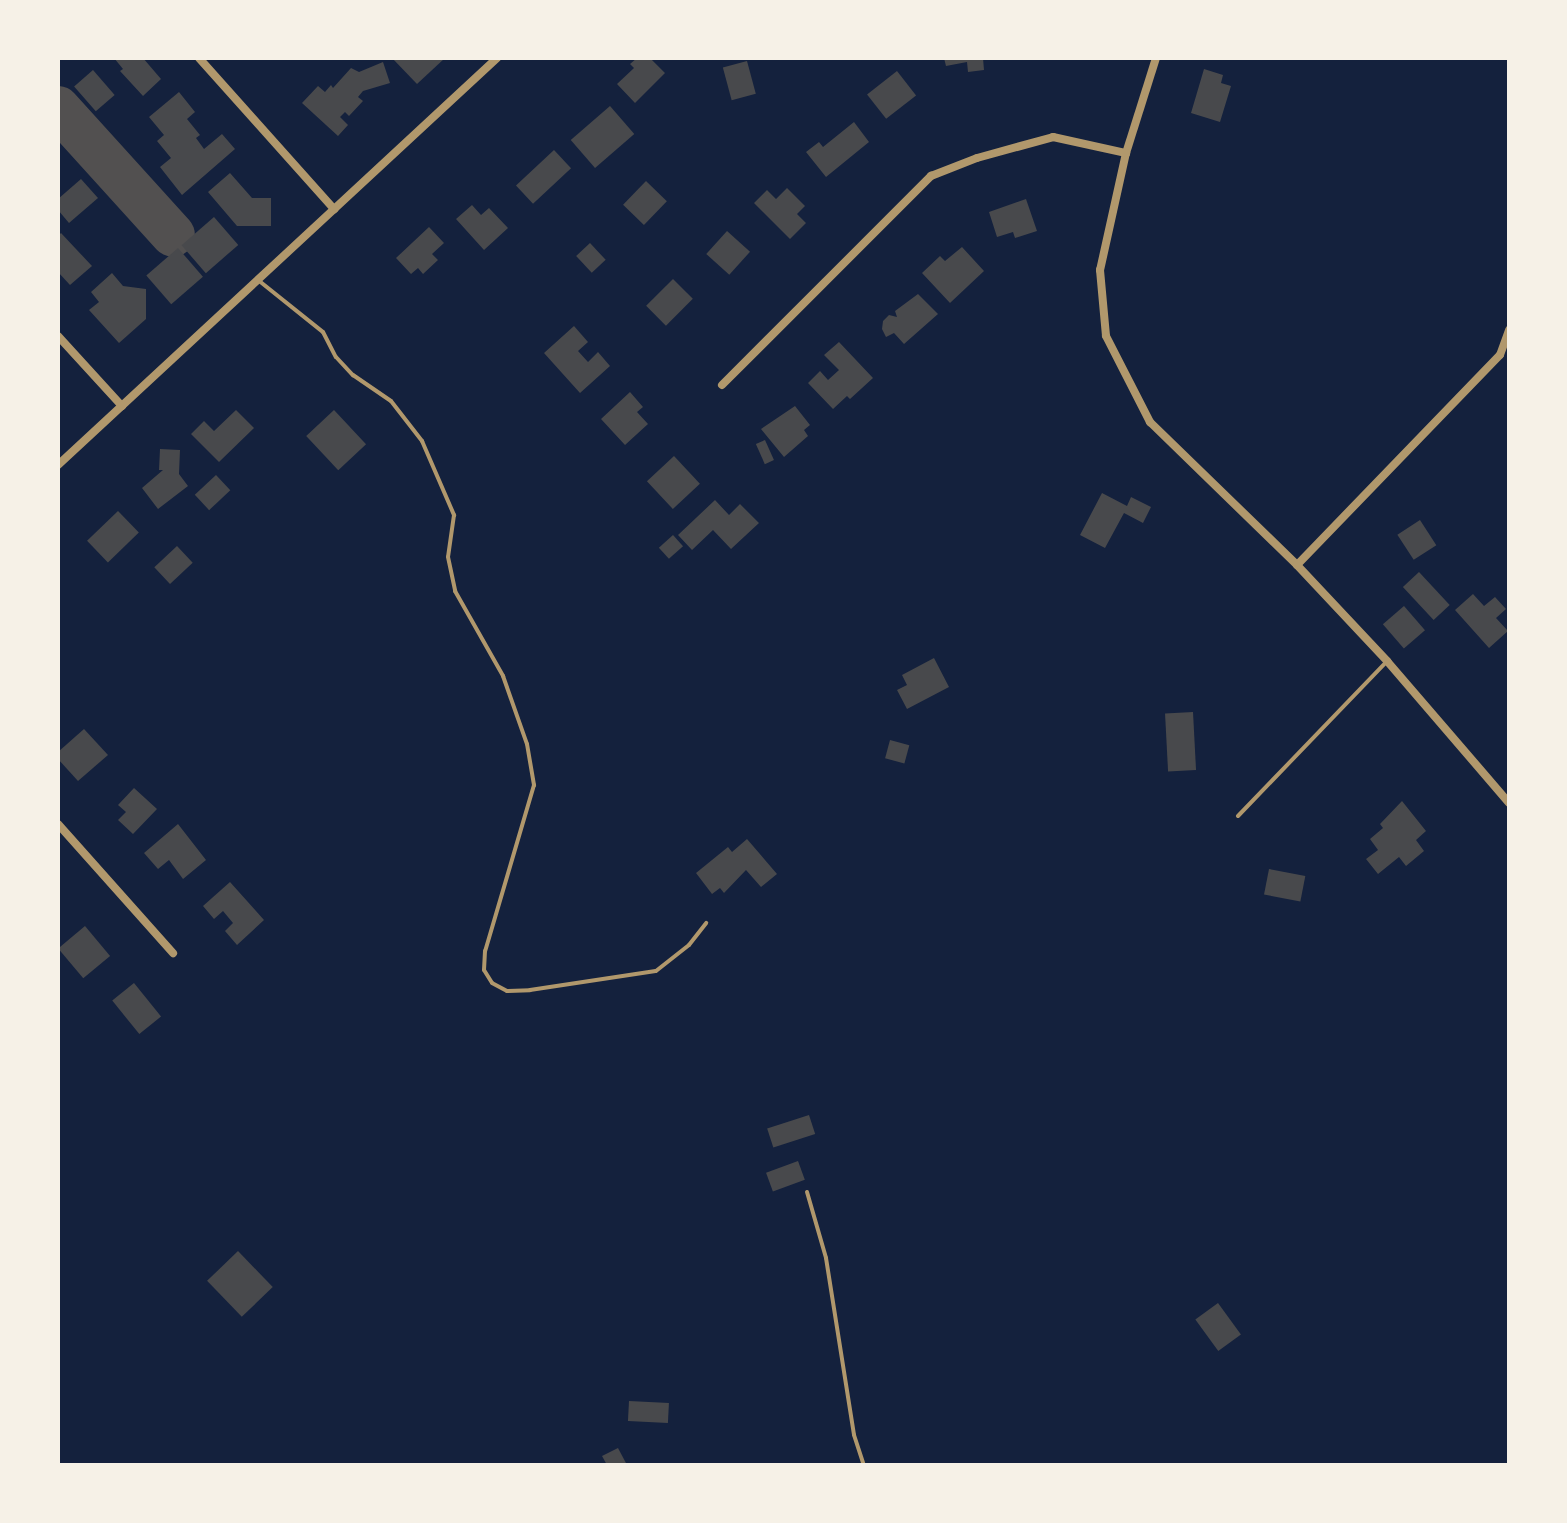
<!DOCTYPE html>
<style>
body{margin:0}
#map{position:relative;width:1567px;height:1523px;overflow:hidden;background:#14213d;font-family:Overpass,sans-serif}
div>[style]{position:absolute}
.taxiway>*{height:44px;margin:-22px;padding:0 22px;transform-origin:22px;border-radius:22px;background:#525050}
.building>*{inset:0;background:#48494c;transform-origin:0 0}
.service>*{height:4px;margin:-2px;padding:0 2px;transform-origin:2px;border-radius:2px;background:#b1986c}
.minor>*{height:8px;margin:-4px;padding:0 4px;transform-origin:4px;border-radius:4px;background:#b1986c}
span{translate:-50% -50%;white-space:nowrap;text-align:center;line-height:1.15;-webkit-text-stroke:6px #f6f1e7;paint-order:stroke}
.frame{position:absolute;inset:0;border:60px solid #f6f1e7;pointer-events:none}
</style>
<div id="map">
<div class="taxiway">
<div style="left:58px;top:108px;width:171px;rotate:47.8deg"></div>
</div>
<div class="building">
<div style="clip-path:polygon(114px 58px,143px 58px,161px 79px,143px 96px,120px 71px,123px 69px)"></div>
<div style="clip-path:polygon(392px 58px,445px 58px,417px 84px)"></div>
<div style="clip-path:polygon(637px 58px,650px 58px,665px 73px,635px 103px,617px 84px,634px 68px,630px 64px)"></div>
<div style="clip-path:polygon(944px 58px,983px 58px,984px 70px,968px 72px,967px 62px,946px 66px)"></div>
<div style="left:747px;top:61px;width:34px;height:25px;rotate:75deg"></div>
<div style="clip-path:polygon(383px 62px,390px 83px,363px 91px,358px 97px,363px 101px,349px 116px,345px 112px,340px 117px,348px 125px,338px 136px,302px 103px,318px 86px,325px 92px,331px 85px,333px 88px,351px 68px,359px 72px)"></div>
<div style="clip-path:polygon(1204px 69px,1223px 75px,1221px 83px,1231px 86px,1220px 122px,1191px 113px)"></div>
<div style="left:93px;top:70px;width:33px;height:25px;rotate:49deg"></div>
<div style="left:897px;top:71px;width:31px;height:38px;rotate:52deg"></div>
<div style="clip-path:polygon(179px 92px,195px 112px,187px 119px,200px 135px,196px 138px,204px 149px,222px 134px,235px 149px,182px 195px,160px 167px,171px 158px,157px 141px,164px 135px,149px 117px)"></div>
<div style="left:610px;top:106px;width:37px;height:52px;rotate:49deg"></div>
<div style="clip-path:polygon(854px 122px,869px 142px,826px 177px,806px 152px,819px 142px,823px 147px)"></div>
<div style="left:554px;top:150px;width:25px;height:52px;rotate:47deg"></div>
<div style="clip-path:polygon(230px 173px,252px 198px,271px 198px,271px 226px,237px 226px,208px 192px)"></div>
<div style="clip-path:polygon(81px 179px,98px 198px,69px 223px,58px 210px,58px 199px)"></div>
<div style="left:646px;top:181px;width:29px;height:33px;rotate:44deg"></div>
<div style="clip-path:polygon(787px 188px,805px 206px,797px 214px,806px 223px,790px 239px,754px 203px,767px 190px,776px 199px)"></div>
<div style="clip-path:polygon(1026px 199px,1037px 231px,1015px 238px,1013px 232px,997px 237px,989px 212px)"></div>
<div style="clip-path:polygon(472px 205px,481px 215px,489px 208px,508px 228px,484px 250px,456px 219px)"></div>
<div style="left:214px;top:217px;width:37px;height:43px;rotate:49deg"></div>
<div style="clip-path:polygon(429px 227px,444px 243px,432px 254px,438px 260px,423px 274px,418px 268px,411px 274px,396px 258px)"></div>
<div style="left:727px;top:231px;width:31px;height:31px;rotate:42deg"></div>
<div style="clip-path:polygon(61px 233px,92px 266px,70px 285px,58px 272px,58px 236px)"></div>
<div style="left:590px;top:243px;width:23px;height:19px;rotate:47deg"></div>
<div style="clip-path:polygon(962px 247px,984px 271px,950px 303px,922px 273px,940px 256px,945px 261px)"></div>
<div style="left:178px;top:248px;width:38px;height:42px;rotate:49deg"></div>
<div style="clip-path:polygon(112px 273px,123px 286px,146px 289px,146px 319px,119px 343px,89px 310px,99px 302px,91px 292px)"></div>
<div style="left:673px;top:279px;width:28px;height:38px;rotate:45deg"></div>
<div style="clip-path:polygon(918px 294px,938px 314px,904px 344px,894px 333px,886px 337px,882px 329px,883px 321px,889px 315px,897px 317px,895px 311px)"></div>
<div style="clip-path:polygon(574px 326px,588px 342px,578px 351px,588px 362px,598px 352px,610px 366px,580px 393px,544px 353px)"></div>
<div style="clip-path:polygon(839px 342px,873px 378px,850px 399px,847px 396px,833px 409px,808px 383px,820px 371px,828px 380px,839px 370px,824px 355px)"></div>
<div style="clip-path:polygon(630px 392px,643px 407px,637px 412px,648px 424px,625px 445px,601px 419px)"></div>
<div style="clip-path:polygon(795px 406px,810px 425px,804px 430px,808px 436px,784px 457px,761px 429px)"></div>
<div style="clip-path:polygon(236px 410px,254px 428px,219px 462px,191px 434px,204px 421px,214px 431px)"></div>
<div style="left:334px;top:410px;width:47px;height:38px;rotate:47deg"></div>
<div style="left:765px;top:440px;width:22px;height:10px;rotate:66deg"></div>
<div style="clip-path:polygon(160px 449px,180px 450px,179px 474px,188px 486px,158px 509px,142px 488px,163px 470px,159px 470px)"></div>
<div style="left:674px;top:456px;width:38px;height:37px;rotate:47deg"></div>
<div style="left:216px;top:475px;width:21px;height:29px;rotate:47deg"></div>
<div style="clip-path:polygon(1102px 493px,1127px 506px,1131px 497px,1151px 507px,1143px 523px,1124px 513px,1105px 548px,1080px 535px)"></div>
<div style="clip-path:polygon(715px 500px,729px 515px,740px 504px,759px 523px,731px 549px,713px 530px,692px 550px,678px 535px)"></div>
<div style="left:118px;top:511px;width:30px;height:43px;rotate:46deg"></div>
<div style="left:1420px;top:520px;width:30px;height:27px;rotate:57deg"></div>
<div style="left:673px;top:535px;width:15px;height:19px;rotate:48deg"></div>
<div style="left:177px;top:546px;width:23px;height:31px;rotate:47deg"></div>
<div style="left:1419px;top:572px;width:45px;height:22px;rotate:47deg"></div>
<div style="clip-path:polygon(1473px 594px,1484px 606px,1495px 597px,1506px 609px,1496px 618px,1508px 631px,1489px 648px,1455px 610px)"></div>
<div style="left:1404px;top:606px;width:32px;height:28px;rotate:49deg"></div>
<div style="clip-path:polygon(934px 658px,949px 687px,907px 709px,897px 690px,907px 685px,902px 675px)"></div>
<div style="left:1193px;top:712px;width:58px;height:28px;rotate:87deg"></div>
<div style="clip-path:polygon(84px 729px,108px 755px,78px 781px,58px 759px,58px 752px)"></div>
<div style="left:890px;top:740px;width:20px;height:19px;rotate:15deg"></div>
<div style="clip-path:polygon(134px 788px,157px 809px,133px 834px,118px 820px,126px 812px,118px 805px)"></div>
<div style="clip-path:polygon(1402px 801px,1426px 831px,1416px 840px,1424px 851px,1406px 866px,1399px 857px,1378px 874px,1366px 859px,1378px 850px,1370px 839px,1383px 828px,1380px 824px)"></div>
<div style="clip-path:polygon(178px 824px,206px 860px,183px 879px,169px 860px,158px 869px,144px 853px)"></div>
<div style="clip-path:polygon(747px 839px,777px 874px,761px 887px,746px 870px,724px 893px,720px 888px,712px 894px,696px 873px,728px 847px,732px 852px)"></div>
<div style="left:1269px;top:869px;width:37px;height:26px;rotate:11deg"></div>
<div style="clip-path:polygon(230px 882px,264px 920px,237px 945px,225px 931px,233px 923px,223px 911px,214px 919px,203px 906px)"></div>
<div style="left:85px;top:926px;width:39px;height:35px;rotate:50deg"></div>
<div style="left:134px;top:983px;width:43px;height:28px;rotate:51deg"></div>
<div style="left:809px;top:1115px;width:20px;height:44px;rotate:72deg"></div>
<div style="left:798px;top:1161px;width:20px;height:34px;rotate:70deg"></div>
<div style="left:238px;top:1251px;width:50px;height:43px;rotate:46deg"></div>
<div style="left:1218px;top:1303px;width:39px;height:28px;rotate:54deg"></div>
<div style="left:629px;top:1401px;width:40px;height:20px;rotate:3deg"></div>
<div style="clip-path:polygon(618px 1448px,627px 1465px,607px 1465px,602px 1456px)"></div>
</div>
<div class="service">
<div style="left:258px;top:280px;width:83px;rotate:38.7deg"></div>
<div style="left:323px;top:332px;width:28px;rotate:63deg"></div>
<div style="left:336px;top:357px;width:25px;rotate:47deg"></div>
<div style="left:353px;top:375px;width:46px;rotate:34.4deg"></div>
<div style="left:391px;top:401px;width:51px;rotate:52.2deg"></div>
<div style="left:422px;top:441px;width:81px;rotate:66.6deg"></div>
<div style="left:454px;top:515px;width:42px;rotate:98.1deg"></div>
<div style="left:448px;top:557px;width:35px;rotate:78deg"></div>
<div style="left:455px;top:591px;width:98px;rotate:60.5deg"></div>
<div style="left:503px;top:676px;width:72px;rotate:70.6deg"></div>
<div style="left:527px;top:744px;width:42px;rotate:80.3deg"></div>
<div style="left:534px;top:785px;width:173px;rotate:106.4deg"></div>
<div style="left:485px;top:951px;width:19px;rotate:93deg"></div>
<div style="left:484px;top:970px;width:15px;rotate:58deg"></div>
<div style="left:492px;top:983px;width:17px;rotate:28deg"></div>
<div style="left:507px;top:991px;width:23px;rotate:-2deg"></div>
<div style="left:530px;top:990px;width:127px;rotate:-8.6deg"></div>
<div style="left:656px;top:971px;width:42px;rotate:-38.2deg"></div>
<div style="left:689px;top:945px;width:28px;rotate:-52deg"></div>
<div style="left:1238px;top:816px;width:215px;rotate:-46.1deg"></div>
<div style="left:807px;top:1192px;width:69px;rotate:73.9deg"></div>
<div style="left:826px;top:1258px;width:179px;rotate:81deg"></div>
<div style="left:854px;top:1435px;width:32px;rotate:72deg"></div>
</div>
<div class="minor">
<div style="left:199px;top:58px;width:203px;rotate:48.2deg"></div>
<div style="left:1156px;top:58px;width:100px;rotate:107.5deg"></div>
<div style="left:1126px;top:153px;width:120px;rotate:102.5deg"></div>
<div style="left:1100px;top:270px;width:66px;rotate:84.8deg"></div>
<div style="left:1106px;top:336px;width:97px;rotate:62.9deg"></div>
<div style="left:1150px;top:422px;width:205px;rotate:44.2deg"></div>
<div style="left:1297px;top:565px;width:132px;rotate:46.8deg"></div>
<div style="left:1387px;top:661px;width:187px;rotate:49.3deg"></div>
<div style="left:58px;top:336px;width:95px;rotate:47.6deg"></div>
<div style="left:722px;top:385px;width:296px;rotate:-45deg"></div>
<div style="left:931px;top:176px;width:49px;rotate:-21.4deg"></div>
<div style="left:977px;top:158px;width:79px;rotate:-15.4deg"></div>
<div style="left:1053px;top:137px;width:75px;rotate:12.4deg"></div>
<div style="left:58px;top:465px;width:599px;rotate:-42.83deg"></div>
<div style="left:1297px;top:565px;width:292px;rotate:-46deg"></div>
<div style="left:1500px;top:355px;width:27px;rotate:-70deg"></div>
<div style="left:58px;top:824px;width:173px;rotate:48.3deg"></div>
</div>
<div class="frame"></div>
</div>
